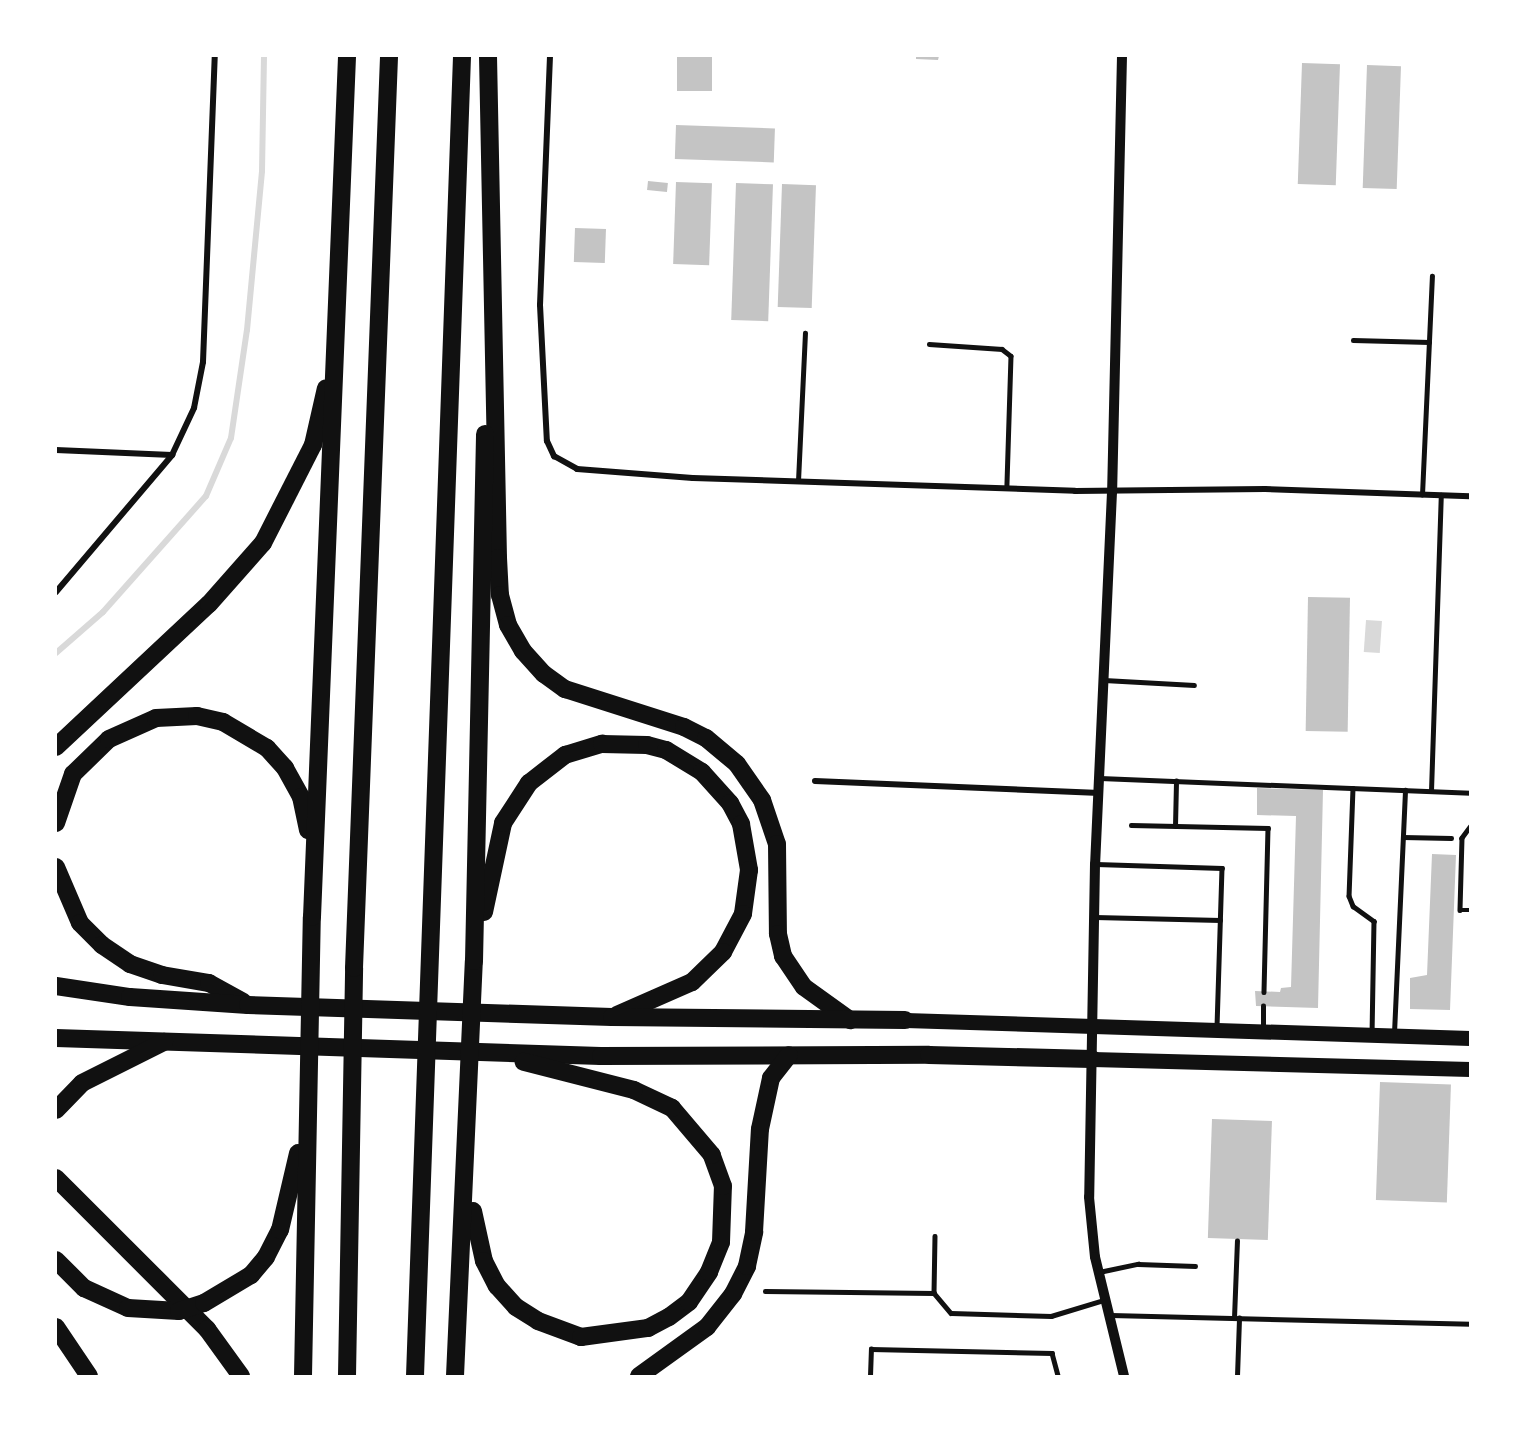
<!DOCTYPE html>
<style>
body{margin:0}
#map{position:relative;width:1526px;height:1432px;overflow:hidden;background:#fff;font-family:Ubuntu,sans-serif}
div>[style]{position:absolute}
.water>*{inset:0;background:#d9d9d9;transform-origin:0 0}
.stream>*{height:6px;margin:-3px;padding:0 3px;transform-origin:3px;border-radius:3px;background:#d9d9d9}
.building>*{inset:0;background:#c4c4c4;transform-origin:0 0}
.service>*{height:4.5px;margin:-2.25px;padding:0 2.25px;transform-origin:2.25px;border-radius:2.25px;background:#111}
.minor>*{height:6px;margin:-3px;padding:0 3px;transform-origin:3px;border-radius:3px;background:#111}
.tertiary>*{height:10px;margin:-5px;padding:0 5px;transform-origin:5px;border-radius:5px;background:#111}
.primary>*{height:15px;margin:-7.5px;padding:0 7.5px;transform-origin:7.5px;border-radius:7.5px;background:#111}
.motorway>*{height:18px;margin:-9px;padding:0 9px;transform-origin:9px;border-radius:9px;background:#111}
span{translate:-50% -50%;white-space:nowrap;text-align:center;line-height:1.15;-webkit-text-stroke:4.5px #fff;paint-order:stroke}
.frame{position:absolute;inset:0;border:57px solid #fff;pointer-events:none}
</style>
<div id="map">
<div class="water">
<div style="left:1366px;top:620px;width:16px;height:32px;rotate:4deg"></div>
</div>
<div class="stream">
<div style="left:56px;top:653px;width:62px;rotate:-41.1deg"></div>
<div style="left:103px;top:612px;width:155px;rotate:-48.4deg"></div>
<div style="left:206px;top:496px;width:63px;rotate:-66.7deg"></div>
<div style="left:231px;top:438px;width:109px;rotate:-81.6deg"></div>
<div style="left:247px;top:330px;width:160px;rotate:-84.6deg"></div>
<div style="left:262px;top:171px;width:115px;rotate:-89deg"></div>
</div>
<div class="building">
<div style="left:677px;top:56px;width:35px;height:35px"></div>
<div style="clip-path:polygon(916px 56px,939px 56px,938px 60px,916px 59px)"></div>
<div style="left:1302px;top:63px;width:38px;height:121px;rotate:2deg"></div>
<div style="left:1367px;top:65px;width:34px;height:123px;rotate:2deg"></div>
<div style="left:676px;top:125px;width:99px;height:34px;rotate:2deg"></div>
<div style="left:648px;top:181px;width:20px;height:9px;rotate:6deg"></div>
<div style="left:676px;top:182px;width:36px;height:82px;rotate:2deg"></div>
<div style="left:736px;top:183px;width:37px;height:137px;rotate:2deg"></div>
<div style="left:782px;top:184px;width:34px;height:123px;rotate:2deg"></div>
<div style="left:575px;top:228px;width:31px;height:34px;rotate:2deg"></div>
<div style="left:1308px;top:597px;width:42px;height:134px;rotate:1deg"></div>
<div style="clip-path:polygon(1257px 788px,1323px 790px,1318px 1008px,1256px 1006px,1255px 991px,1280px 992px,1281px 988px,1291px 987px,1296px 816px,1257px 815px)"></div>
<div style="clip-path:polygon(1432px 854px,1456px 855px,1450px 1010px,1410px 1009px,1410px 978px,1427px 975px)"></div>
<div style="left:1380px;top:1082px;width:71px;height:118px;rotate:2deg"></div>
<div style="left:1212px;top:1119px;width:60px;height:119px;rotate:2deg"></div>
</div>
<div class="service">
<div style="left:1353px;top:340px;width:76px;rotate:1.5deg"></div>
<div style="left:929px;top:344px;width:73px;rotate:3.9deg"></div>
<div style="left:1002px;top:349px;width:11px;rotate:38deg"></div>
<div style="left:1011px;top:356px;width:130px;rotate:91.8deg"></div>
<div style="left:798px;top:481px;width:148px;rotate:-87.3deg"></div>
<div style="left:1422px;top:495px;width:219px;rotate:-87.4deg"></div>
<div style="left:1104px;top:680px;width:90px;rotate:3.2deg"></div>
<div style="left:1100px;top:778px;width:370px;rotate:2.3deg"></div>
<div style="left:1353px;top:788px;width:108px;rotate:92.1deg"></div>
<div style="left:1349px;top:896px;width:11px;rotate:68deg"></div>
<div style="left:1353px;top:906px;width:26px;rotate:36deg"></div>
<div style="left:1374px;top:921px;width:111px;rotate:91deg"></div>
<div style="left:1431px;top:791px;width:296px;rotate:-88.1deg"></div>
<div style="left:1131px;top:825px;width:137px;rotate:1.3deg"></div>
<div style="left:1268px;top:828px;width:164px;rotate:91.4deg"></div>
<div style="left:1175px;top:826px;width:45px;rotate:-88.7deg"></div>
<div style="left:1470px;top:827px;width:14px;rotate:126deg"></div>
<div style="left:1462px;top:838px;width:72px;rotate:91.6deg"></div>
<div style="left:1460px;top:910px;width:10px"></div>
<div style="left:1403px;top:837px;width:48px;rotate:1.2deg"></div>
<div style="left:1096px;top:864px;width:126px;rotate:1.8deg"></div>
<div style="left:1222px;top:868px;width:160px;rotate:91.8deg"></div>
<div style="left:1095px;top:917px;width:125px;rotate:1.4deg"></div>
<div style="left:1263px;top:1029px;width:23px;rotate:-90deg"></div>
<div style="left:1394px;top:1033px;width:243px;rotate:-87.4deg"></div>
<div style="left:935px;top:1236px;width:57px;rotate:91deg"></div>
<div style="left:934px;top:1293px;width:26px;rotate:50deg"></div>
<div style="left:951px;top:1313px;width:100px;rotate:1.7deg"></div>
<div style="left:1051px;top:1316px;width:55px;rotate:-16.8deg"></div>
<div style="left:1099px;top:1272px;width:40px;rotate:-12deg"></div>
<div style="left:1138px;top:1264px;width:57px;rotate:2deg"></div>
<div style="left:765px;top:1291px;width:169px;rotate:0.7deg"></div>
<div style="left:1111px;top:1315px;width:359px;rotate:1.4deg"></div>
<div style="left:1234px;top:1318px;width:77px;rotate:-87.8deg"></div>
<div style="left:870px;top:1376px;width:27px;rotate:-88deg"></div>
<div style="left:871px;top:1349px;width:181px;rotate:1.3deg"></div>
<div style="left:1052px;top:1353px;width:24px;rotate:75deg"></div>
<div style="left:1237px;top:1376px;width:58px;rotate:-88deg"></div>
</div>
<div class="minor">
<div style="left:550px;top:56px;width:249px;rotate:92.3deg"></div>
<div style="left:540px;top:305px;width:136px;rotate:87.1deg"></div>
<div style="left:547px;top:441px;width:17px;rotate:65deg"></div>
<div style="left:554px;top:456px;width:26px;rotate:29deg"></div>
<div style="left:577px;top:469px;width:116px;rotate:4.4deg"></div>
<div style="left:693px;top:478px;width:382px;rotate:1.9deg"></div>
<div style="left:1075px;top:491px;width:190px;rotate:-0.6deg"></div>
<div style="left:1265px;top:489px;width:205px;rotate:2deg"></div>
<div style="left:56px;top:450px;width:116px;rotate:2.5deg"></div>
<div style="left:56px;top:592px;width:180px;rotate:-49.7deg"></div>
<div style="left:172px;top:455px;width:52px;rotate:-64.9deg"></div>
<div style="left:194px;top:408px;width:47px;rotate:-78.9deg"></div>
<div style="left:203px;top:362px;width:306px;rotate:-87.8deg"></div>
<div style="left:815px;top:781px;width:285px;rotate:2.4deg"></div>
</div>
<div class="tertiary">
<div style="left:1122px;top:56px;width:436px;rotate:91.3deg"></div>
<div style="left:1112px;top:492px;width:372px;rotate:92.6deg"></div>
<div style="left:1095px;top:864px;width:333px;rotate:91deg"></div>
<div style="left:1089px;top:1197px;width:60px;rotate:84.3deg"></div>
<div style="left:1095px;top:1257px;width:122px;rotate:76.3deg"></div>
</div>
<div class="primary">
<div style="left:905px;top:1020px;width:565px;rotate:1.82deg"></div>
<div style="left:1092px;top:1059px;width:378px;rotate:1.5deg"></div>
</div>
<div class="motorway">
<div style="left:488px;top:56px;width:502px;rotate:88.86deg"></div>
<div style="left:498px;top:558px;width:37px;rotate:87deg"></div>
<div style="left:500px;top:595px;width:31px;rotate:75deg"></div>
<div style="left:508px;top:625px;width:30px;rotate:60deg"></div>
<div style="left:523px;top:651px;width:31px;rotate:48deg"></div>
<div style="left:544px;top:674px;width:26px;rotate:36deg"></div>
<div style="left:565px;top:689px;width:125px;rotate:17.7deg"></div>
<div style="left:684px;top:727px;width:25px;rotate:27deg"></div>
<div style="left:706px;top:738px;width:40px;rotate:40deg"></div>
<div style="left:737px;top:764px;width:44px;rotate:55.2deg"></div>
<div style="left:762px;top:800px;width:46px;rotate:71.2deg"></div>
<div style="left:777px;top:844px;width:90px;rotate:89.4deg"></div>
<div style="left:778px;top:934px;width:23px;rotate:77deg"></div>
<div style="left:783px;top:956px;width:37px;rotate:56deg"></div>
<div style="left:804px;top:987px;width:57px;rotate:35.7deg"></div>
<div style="left:56px;top:747px;width:209px;rotate:-43.1deg"></div>
<div style="left:209px;top:604px;width:81px;rotate:-48.5deg"></div>
<div style="left:263px;top:543px;width:110px;rotate:-63deg"></div>
<div style="left:313px;top:445px;width:58px;rotate:-77.2deg"></div>
<div style="left:56px;top:823px;width:52px;rotate:-70.9deg"></div>
<div style="left:73px;top:774px;width:50px;rotate:-44.2deg"></div>
<div style="left:109px;top:739px;width:51px;rotate:-24.1deg"></div>
<div style="left:156px;top:718px;width:41px;rotate:-2.8deg"></div>
<div style="left:197px;top:716px;width:27px;rotate:13deg"></div>
<div style="left:223px;top:722px;width:51px;rotate:30.6deg"></div>
<div style="left:267px;top:748px;width:27px;rotate:48deg"></div>
<div style="left:285px;top:768px;width:33px;rotate:61deg"></div>
<div style="left:301px;top:797px;width:34px;rotate:78deg"></div>
<div style="left:56px;top:867px;width:61px;rotate:66.8deg"></div>
<div style="left:80px;top:923px;width:31px;rotate:45deg"></div>
<div style="left:102px;top:945px;width:34px;rotate:34deg"></div>
<div style="left:130px;top:964px;width:34px;rotate:19deg"></div>
<div style="left:162px;top:975px;width:48px;rotate:9.7deg"></div>
<div style="left:209px;top:983px;width:39px;rotate:29deg"></div>
<div style="left:484px;top:912px;width:91px;rotate:-77.9deg"></div>
<div style="left:503px;top:823px;width:48px;rotate:-57deg"></div>
<div style="left:529px;top:783px;width:46px;rotate:-37.9deg"></div>
<div style="left:565px;top:755px;width:39px;rotate:-17deg"></div>
<div style="left:602px;top:744px;width:45px;rotate:1.3deg"></div>
<div style="left:647px;top:745px;width:20px;rotate:15deg"></div>
<div style="left:666px;top:750px;width:42px;rotate:31.4deg"></div>
<div style="left:702px;top:772px;width:42px;rotate:47.9deg"></div>
<div style="left:730px;top:803px;width:24px;rotate:62deg"></div>
<div style="left:741px;top:824px;width:47px;rotate:80.1deg"></div>
<div style="left:749px;top:870px;width:44px;rotate:97.8deg"></div>
<div style="left:743px;top:914px;width:43px;rotate:117.8deg"></div>
<div style="left:723px;top:952px;width:43px;rotate:135.9deg"></div>
<div style="left:692px;top:982px;width:82px;rotate:156.3deg"></div>
<div style="left:56px;top:986px;width:75px;rotate:8.5deg"></div>
<div style="left:130px;top:997px;width:118px;rotate:3.9deg"></div>
<div style="left:248px;top:1005px;width:364px;rotate:1.9deg"></div>
<div style="left:612px;top:1017px;width:293px;rotate:0.6deg"></div>
<div style="left:56px;top:1038px;width:545px;rotate:1.89deg"></div>
<div style="left:601px;top:1056px;width:328px;rotate:-0.2deg"></div>
<div style="left:929px;top:1055px;width:163px;rotate:1.4deg"></div>
<div style="left:56px;top:1110px;width:37px;rotate:-46deg"></div>
<div style="left:82px;top:1083px;width:92px;rotate:-26.6deg"></div>
<div style="left:56px;top:1178px;width:214px;rotate:45deg"></div>
<div style="left:207px;top:1329px;width:58px;rotate:54.1deg"></div>
<div style="left:473px;top:1211px;width:51px;rotate:77.6deg"></div>
<div style="left:484px;top:1261px;width:28px;rotate:63deg"></div>
<div style="left:497px;top:1286px;width:28px;rotate:48deg"></div>
<div style="left:516px;top:1307px;width:26px;rotate:32deg"></div>
<div style="left:538px;top:1321px;width:46px;rotate:20.4deg"></div>
<div style="left:581px;top:1337px;width:68px;rotate:-7.7deg"></div>
<div style="left:648px;top:1328px;width:24px;rotate:-28deg"></div>
<div style="left:669px;top:1317px;width:25px;rotate:-37deg"></div>
<div style="left:689px;top:1302px;width:36px;rotate:-56deg"></div>
<div style="left:709px;top:1272px;width:32px;rotate:-68deg"></div>
<div style="left:721px;top:1242px;width:56px;rotate:-88deg"></div>
<div style="left:723px;top:1186px;width:33px;rotate:-110deg"></div>
<div style="left:712px;top:1155px;width:62px;rotate:-130.4deg"></div>
<div style="left:672px;top:1108px;width:42px;rotate:-154.7deg"></div>
<div style="left:634px;top:1090px;width:114px;rotate:-165.7deg"></div>
<div style="left:56px;top:1260px;width:40px;rotate:45deg"></div>
<div style="left:84px;top:1288px;width:48px;rotate:24.4deg"></div>
<div style="left:128px;top:1308px;width:51px;rotate:3.4deg"></div>
<div style="left:179px;top:1311px;width:26px;rotate:-18deg"></div>
<div style="left:204px;top:1303px;width:55px;rotate:-30.8deg"></div>
<div style="left:251px;top:1275px;width:23px;rotate:-50deg"></div>
<div style="left:266px;top:1257px;width:30px;rotate:-63deg"></div>
<div style="left:280px;top:1230px;width:79px;rotate:-76.8deg"></div>
<div style="left:56px;top:1327px;width:59px;rotate:56deg"></div>
<div style="left:303px;top:1376px;width:459px;rotate:-88.9deg"></div>
<div style="left:312px;top:917px;width:862px;rotate:-87.67deg"></div>
<div style="left:347px;top:1376px;width:408px;rotate:-89deg"></div>
<div style="left:354px;top:968px;width:913px;rotate:-87.8deg"></div>
<div style="left:415px;top:1376px;width:1321px;rotate:-87.96deg"></div>
<div style="left:455px;top:1376px;width:415px;rotate:-87.4deg"></div>
<div style="left:474px;top:961px;width:527px;rotate:-88.8deg"></div>
<div style="left:639px;top:1376px;width:84px;rotate:-35.8deg"></div>
<div style="left:707px;top:1327px;width:42px;rotate:-51.8deg"></div>
<div style="left:733px;top:1294px;width:31px;rotate:-63deg"></div>
<div style="left:747px;top:1266px;width:35px;rotate:-78deg"></div>
<div style="left:754px;top:1232px;width:103px;rotate:-86.7deg"></div>
<div style="left:760px;top:1129px;width:52px;rotate:-77.8deg"></div>
<div style="left:771px;top:1078px;width:29px;rotate:-52deg"></div>
</div>
<div class="frame"></div>
</div>
